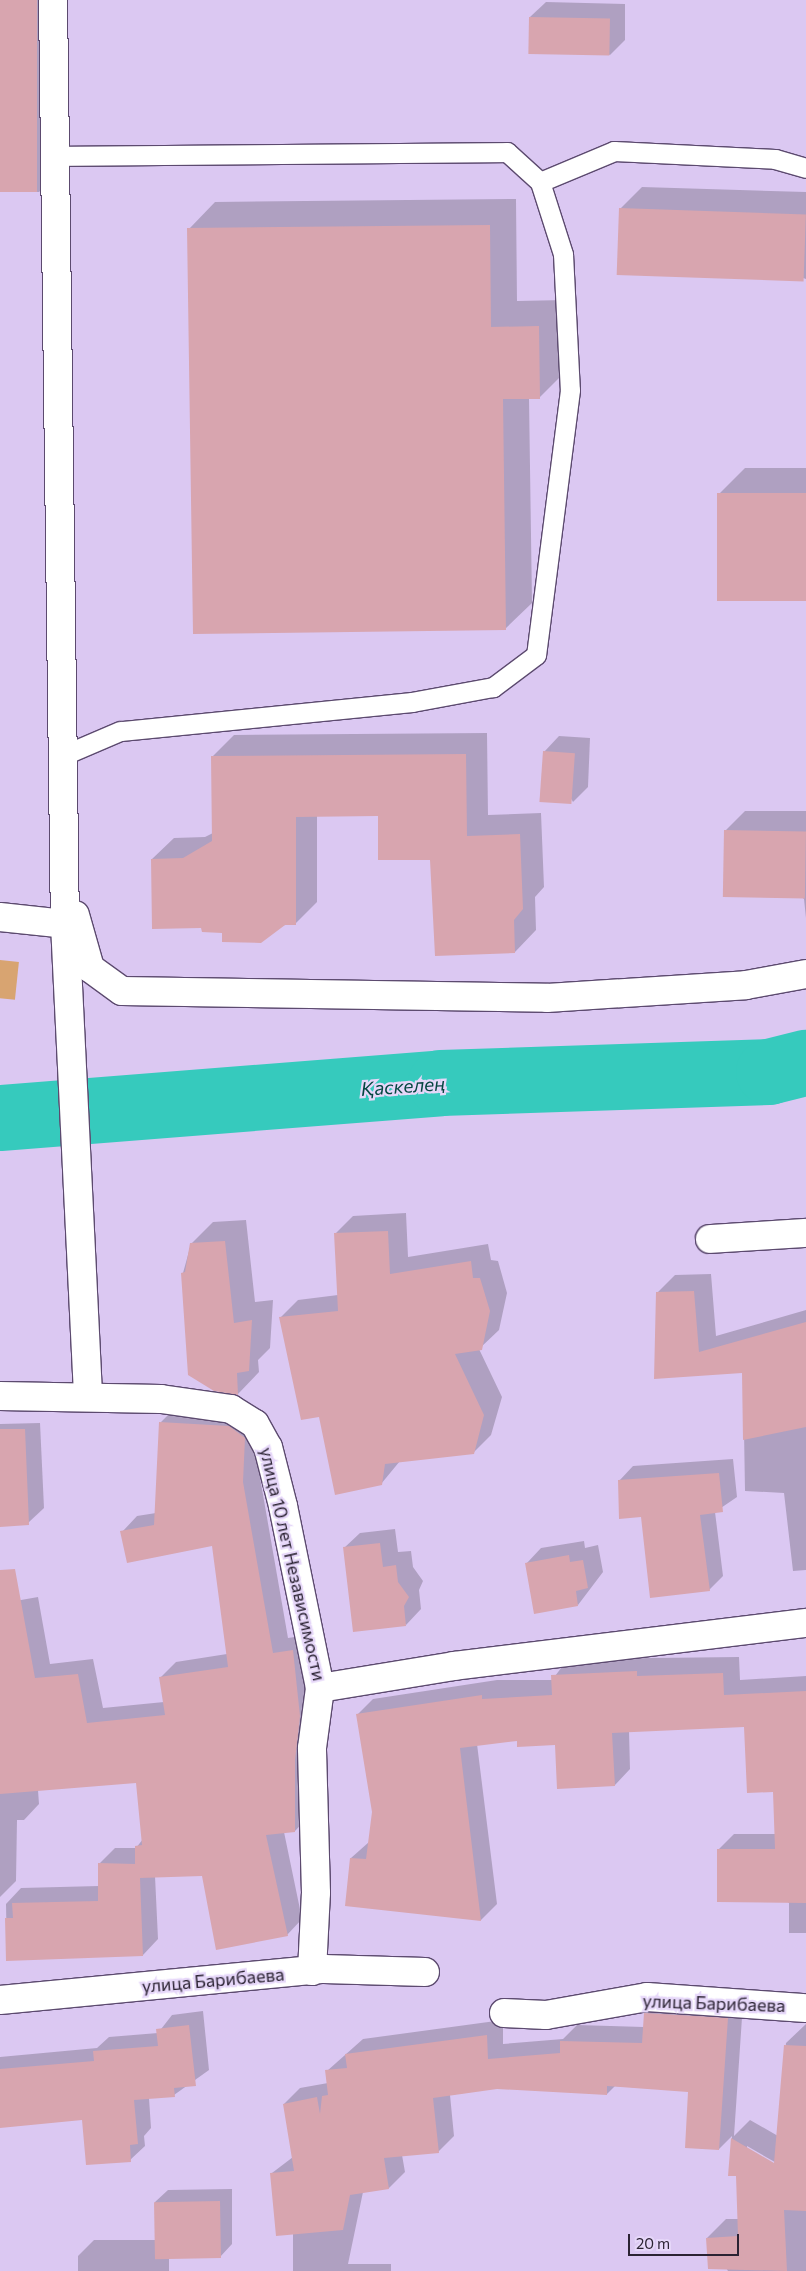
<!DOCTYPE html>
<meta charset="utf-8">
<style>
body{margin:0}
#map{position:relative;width:806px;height:2271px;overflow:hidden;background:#dbc8f2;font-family:Commissioner,sans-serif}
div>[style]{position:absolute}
.green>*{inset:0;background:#d8a471;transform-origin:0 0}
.shadow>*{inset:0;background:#0003}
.river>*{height:66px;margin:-33px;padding:0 33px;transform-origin:33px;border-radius:33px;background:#36cabd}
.building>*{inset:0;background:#d8a5af;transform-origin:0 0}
.roads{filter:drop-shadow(1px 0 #5c4a6f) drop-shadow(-1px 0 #5c4a6f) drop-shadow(0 1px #5c4a6f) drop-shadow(0 -1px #5c4a6f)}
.service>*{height:19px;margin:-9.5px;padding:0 9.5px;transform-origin:9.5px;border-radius:9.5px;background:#fff}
.minor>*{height:28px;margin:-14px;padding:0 14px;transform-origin:14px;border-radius:14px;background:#fff}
span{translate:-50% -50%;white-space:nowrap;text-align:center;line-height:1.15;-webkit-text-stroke:4.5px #e6d7f9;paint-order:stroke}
.street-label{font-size:18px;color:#2b2333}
.water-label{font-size:19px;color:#044640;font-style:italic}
.scale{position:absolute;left:628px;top:2234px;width:111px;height:22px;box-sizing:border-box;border:2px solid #2b2333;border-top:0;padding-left:6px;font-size:15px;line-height:18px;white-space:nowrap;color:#2b2333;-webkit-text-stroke:4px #e6d7f9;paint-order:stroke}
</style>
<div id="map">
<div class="green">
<div style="left:0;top:960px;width:19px;height:38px;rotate:6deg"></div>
</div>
<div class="shadow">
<div style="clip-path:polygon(0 0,58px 0,60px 172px,39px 192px,0 191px)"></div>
<div style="clip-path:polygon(546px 2px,625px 4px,625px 40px,610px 55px,530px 17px)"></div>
<div style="clip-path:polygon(642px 187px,806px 192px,806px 279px,620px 209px)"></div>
<div style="clip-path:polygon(516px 199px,517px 301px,565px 300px,566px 371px,540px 397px,529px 398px,532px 603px,505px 629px,189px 229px,215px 202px)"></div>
<div style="clip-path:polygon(745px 468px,806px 468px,806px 599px,718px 495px)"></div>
<div style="clip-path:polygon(487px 733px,488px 815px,541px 813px,544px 887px,535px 897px,536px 930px,515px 952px,431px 858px,379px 815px,317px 816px,317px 902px,295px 924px,224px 932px,152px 859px,174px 838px,205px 837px,213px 833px,213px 756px,234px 735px)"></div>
<div style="clip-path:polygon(559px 736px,590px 738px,588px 787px,573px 802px,544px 752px)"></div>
<div style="clip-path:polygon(745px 811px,806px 811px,806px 918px,804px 899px,725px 831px)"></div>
<div style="clip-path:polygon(406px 1213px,408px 1257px,488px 1244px,491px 1260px,498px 1261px,507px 1293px,499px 1330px,479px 1349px,502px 1397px,491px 1435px,473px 1453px,400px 1461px,381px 1484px,320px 1416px,280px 1318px,298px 1300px,338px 1295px,335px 1234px,353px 1216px)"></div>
<div style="clip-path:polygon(246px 1220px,255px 1302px,273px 1300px,270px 1348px,258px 1360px,259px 1372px,238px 1394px,183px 1273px,191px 1244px,213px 1222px)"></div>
<div style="clip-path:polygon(711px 1274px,716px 1336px,806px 1310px,806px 1570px,793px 1571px,784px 1493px,745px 1491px,743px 1372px,655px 1378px,657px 1293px,675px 1275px)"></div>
<div style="clip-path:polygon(176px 1407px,258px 1420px,258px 1466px,288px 1638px,308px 1635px,310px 1815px,295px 1831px,284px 1832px,302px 1919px,287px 1935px,203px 1875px,155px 1876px,158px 1939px,143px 1955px,7px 1959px,6px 1904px,21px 1888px,99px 1886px,99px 1864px,115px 1848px,136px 1848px,143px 1839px,137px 1782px,38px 1790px,39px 1804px,24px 1820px,17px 1820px,16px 1881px,0 1897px,0 1599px,4px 1603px,38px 1597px,50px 1664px,93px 1659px,103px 1708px,164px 1702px,160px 1678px,176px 1662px,227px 1654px,213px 1545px,122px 1532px,137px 1516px,156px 1513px,161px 1422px)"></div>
<div style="clip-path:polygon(40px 1423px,44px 1508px,28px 1523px,0 1525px,0 1424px)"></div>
<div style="clip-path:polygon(733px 1459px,737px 1497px,715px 1512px,723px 1576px,709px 1590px,642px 1515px,619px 1481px,633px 1466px)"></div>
<div style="clip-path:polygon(395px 1529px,398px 1552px,411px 1551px,413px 1567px,423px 1581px,419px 1590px,421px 1609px,406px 1625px,344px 1548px,360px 1533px)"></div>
<div style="clip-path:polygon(584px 1541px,585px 1548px,598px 1545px,603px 1572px,578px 1605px,526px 1564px,541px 1548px)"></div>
<div style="clip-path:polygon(739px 1657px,740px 1680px,806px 1676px,806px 1933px,789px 1933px,789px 1903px,718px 1850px,734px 1834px,776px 1834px,774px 1791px,745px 1726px,629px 1731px,630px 1769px,615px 1785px,556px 1744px,518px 1739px,477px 1744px,497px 1904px,481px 1920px,346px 1905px,351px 1858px,369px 1842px,373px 1812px,357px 1715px,373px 1699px,497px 1680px,552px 1680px,568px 1659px)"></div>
<div style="clip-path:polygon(evenodd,661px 1998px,743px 2003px,734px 2136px,750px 2120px,778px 2136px,786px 2043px,806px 2024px,806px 2271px,728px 2271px,707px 2238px,726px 2219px,739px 2219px,737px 2175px,730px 2175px,732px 2136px,719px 2149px,689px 2091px,615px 2086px,607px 2094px,497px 2088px,450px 2095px,454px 2136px,438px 2152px,402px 2155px,405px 2172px,389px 2188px,363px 2192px,348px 2264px,391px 2264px,391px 2271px,293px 2271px,293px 2234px,272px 2173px,293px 2157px,284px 2104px,300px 2088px,328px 2083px,327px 2071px,363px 2039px,503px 2020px,503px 2044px,563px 2039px,577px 2025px,644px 2027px,645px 2014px,661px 1998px,747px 2146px,780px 2165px,779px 2167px,747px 2149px,747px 2146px)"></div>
<div style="clip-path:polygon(203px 2011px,209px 2070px,174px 2095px,149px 2098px,151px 2128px,144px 2136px,145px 2146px,130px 2160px,84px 2119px,0 2126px,0 2057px,97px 2048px,109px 2037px,158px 2033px,172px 2015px)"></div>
<div style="clip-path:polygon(232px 2189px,232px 2244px,220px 2257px,169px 2257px,169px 2271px,78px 2271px,78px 2256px,94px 2240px,157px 2240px,155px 2202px,168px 2190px)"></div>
</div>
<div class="river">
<div style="left:0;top:1118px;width:442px;rotate:-4.5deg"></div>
<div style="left:441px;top:1083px;width:328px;rotate:-1.9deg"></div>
<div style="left:769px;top:1072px;width:38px;rotate:-14deg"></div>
</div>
<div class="building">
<div style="left:0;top:0;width:37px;height:192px"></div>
<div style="left:529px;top:17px;width:81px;height:37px;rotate:1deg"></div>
<div style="left:619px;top:208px;width:187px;height:67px;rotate:2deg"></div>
<div style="clip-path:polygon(490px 225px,491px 327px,539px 326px,540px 399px,503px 399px,506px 630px,193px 634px,187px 228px)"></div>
<div style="left:806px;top:493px;width:108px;height:89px;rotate:90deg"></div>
<div style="left:543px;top:751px;width:32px;height:51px;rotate:4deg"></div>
<div style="clip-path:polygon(466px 754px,467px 836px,520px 834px,523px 909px,514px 920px,515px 953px,435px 956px,430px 860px,378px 860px,378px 816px,296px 817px,296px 925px,285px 925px,261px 943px,222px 942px,222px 933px,202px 932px,201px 928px,152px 929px,151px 859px,183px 858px,212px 841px,211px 756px)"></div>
<div style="left:724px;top:830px;width:82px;height:67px;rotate:1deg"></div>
<div style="clip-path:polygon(388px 1231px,390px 1274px,471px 1261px,473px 1278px,480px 1278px,490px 1311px,482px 1350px,455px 1354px,484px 1415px,474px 1454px,385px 1464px,382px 1485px,335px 1495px,319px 1417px,301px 1420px,279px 1317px,338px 1311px,334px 1233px)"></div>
<div style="clip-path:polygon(225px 1241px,234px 1323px,252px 1320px,249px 1371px,237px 1373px,238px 1395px,214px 1391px,188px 1375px,181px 1273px,185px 1272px,190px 1243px)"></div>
<div style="clip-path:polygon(694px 1291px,699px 1352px,806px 1322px,806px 1427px,743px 1440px,742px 1373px,654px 1379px,656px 1292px)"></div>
<div style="clip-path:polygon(159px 1422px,229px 1426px,245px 1438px,243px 1482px,273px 1653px,293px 1650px,300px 1716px,295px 1760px,295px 1832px,266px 1835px,288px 1936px,216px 1950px,202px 1876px,140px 1878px,143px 1956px,6px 1961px,5px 1918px,13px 1918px,12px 1903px,98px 1901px,98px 1863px,135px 1864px,135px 1846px,142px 1845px,136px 1783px,0 1794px,0 1570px,15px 1569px,35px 1678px,78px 1674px,87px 1723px,165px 1715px,159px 1677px,228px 1667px,212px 1546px,127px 1563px,120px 1531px,154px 1525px)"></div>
<div style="clip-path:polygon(0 1429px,25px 1429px,29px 1525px,0 1527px)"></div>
<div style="clip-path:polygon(719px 1473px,723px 1512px,700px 1515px,710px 1591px,650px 1598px,641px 1517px,619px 1519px,618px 1480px)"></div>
<div style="clip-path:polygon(380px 1543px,383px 1567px,396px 1565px,398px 1582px,409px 1597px,404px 1606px,406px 1626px,353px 1632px,343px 1547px)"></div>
<div style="clip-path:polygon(569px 1555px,570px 1562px,583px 1560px,588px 1588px,576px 1591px,578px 1606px,534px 1614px,525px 1563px)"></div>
<div style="clip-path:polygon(637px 1671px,637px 1676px,723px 1673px,724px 1695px,806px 1691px,806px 1903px,717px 1902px,717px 1849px,775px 1849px,773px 1792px,747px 1793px,744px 1727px,612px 1733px,615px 1786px,557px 1789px,555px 1745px,517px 1747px,517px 1741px,460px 1748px,481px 1921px,345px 1906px,350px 1858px,366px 1859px,372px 1812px,356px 1714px,482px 1695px,482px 1699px,552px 1695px,551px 1675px)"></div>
<div style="clip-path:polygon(644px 2013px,728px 2018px,719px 2150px,685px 2148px,688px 2092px,607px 2086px,607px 2095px,497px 2089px,433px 2098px,439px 2153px,384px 2158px,389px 2189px,350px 2195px,343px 2230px,276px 2236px,270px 2173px,294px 2171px,283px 2104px,317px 2097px,320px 2114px,322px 2096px,328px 2095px,325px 2070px,347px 2068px,345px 2054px,487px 2035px,488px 2059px,560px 2053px,560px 2041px,642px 2043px)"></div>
<div style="clip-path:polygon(189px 2025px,196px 2086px,174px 2088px,175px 2097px,134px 2100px,138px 2144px,130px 2145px,131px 2162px,86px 2165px,82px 2120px,0 2128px,0 2069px,94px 2061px,93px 2051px,158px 2046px,156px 2029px)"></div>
<div style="clip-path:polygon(784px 2045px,806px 2046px,806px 2211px,784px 2210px,787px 2271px,708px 2269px,706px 2238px,738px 2236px,736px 2176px,728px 2176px,731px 2138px,774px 2163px)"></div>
<div style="left:220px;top:2201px;width:57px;height:66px;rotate:89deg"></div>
</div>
<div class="roads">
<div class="service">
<div style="left:56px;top:156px;width:451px;rotate:-0.5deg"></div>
<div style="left:507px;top:152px;width:45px;rotate:42.3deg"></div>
<div style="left:540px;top:182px;width:76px;rotate:72.3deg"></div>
<div style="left:563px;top:254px;width:136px;rotate:87.1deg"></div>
<div style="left:570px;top:390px;width:267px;rotate:97.3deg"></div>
<div style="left:536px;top:655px;width:54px;rotate:143.3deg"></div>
<div style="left:493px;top:687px;width:82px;rotate:169.5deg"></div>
<div style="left:412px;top:702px;width:293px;rotate:174.3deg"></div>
<div style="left:120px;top:731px;width:61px;rotate:156.8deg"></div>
<div style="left:540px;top:182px;width:80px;rotate:-22.7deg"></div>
<div style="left:614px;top:151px;width:161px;rotate:2.8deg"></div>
<div style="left:775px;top:159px;width:32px;rotate:16deg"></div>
</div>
<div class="minor">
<div style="left:53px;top:0;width:924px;rotate:89.26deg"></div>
<div style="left:65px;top:924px;width:473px;rotate:87.2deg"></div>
<div style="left:75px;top:915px;width:55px;rotate:74.2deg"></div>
<div style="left:90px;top:968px;width:39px;rotate:36deg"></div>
<div style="left:122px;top:991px;width:425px;rotate:0.9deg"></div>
<div style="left:547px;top:998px;width:199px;rotate:-3.7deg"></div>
<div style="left:746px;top:985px;width:61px;rotate:-10.4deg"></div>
<div style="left:0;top:917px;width:65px;rotate:6.1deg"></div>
<div style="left:710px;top:1239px;width:96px;rotate:-3.6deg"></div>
<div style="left:0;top:1396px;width:161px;rotate:1.1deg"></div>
<div style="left:161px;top:1399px;width:71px;rotate:8.1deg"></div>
<div style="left:231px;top:1409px;width:28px;rotate:32deg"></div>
<div style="left:255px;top:1424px;width:26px;rotate:61deg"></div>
<div style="left:268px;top:1447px;width:61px;rotate:75.7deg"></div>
<div style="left:283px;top:1506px;width:186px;rotate:78.5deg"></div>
<div style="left:320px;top:1688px;width:136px;rotate:-9.3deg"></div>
<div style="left:454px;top:1666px;width:355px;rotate:-7deg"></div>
<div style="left:312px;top:1971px;width:78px;rotate:-87.1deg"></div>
<div style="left:316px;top:1893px;width:145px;rotate:-91.6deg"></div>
<div style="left:312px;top:1748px;width:61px;rotate:-82.4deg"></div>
<div style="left:0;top:2000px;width:325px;rotate:-5.5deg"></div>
<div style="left:324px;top:1969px;width:101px;rotate:1.7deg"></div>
<div style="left:504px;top:2013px;width:42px;rotate:2.7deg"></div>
<div style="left:546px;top:2015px;width:103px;rotate:-10.1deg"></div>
<div style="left:647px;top:1997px;width:159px;rotate:4deg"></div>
</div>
</div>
<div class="street-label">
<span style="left:293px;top:1564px;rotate:77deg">улица 10 лет Независимости</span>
<span style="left:213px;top:1980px;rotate:-5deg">улица Барибаева</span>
<span style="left:714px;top:2003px;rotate:2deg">улица Барибаева</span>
</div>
<div class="water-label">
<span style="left:403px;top:1086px;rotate:-4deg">Қаскелең</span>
</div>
<div class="scale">20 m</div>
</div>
